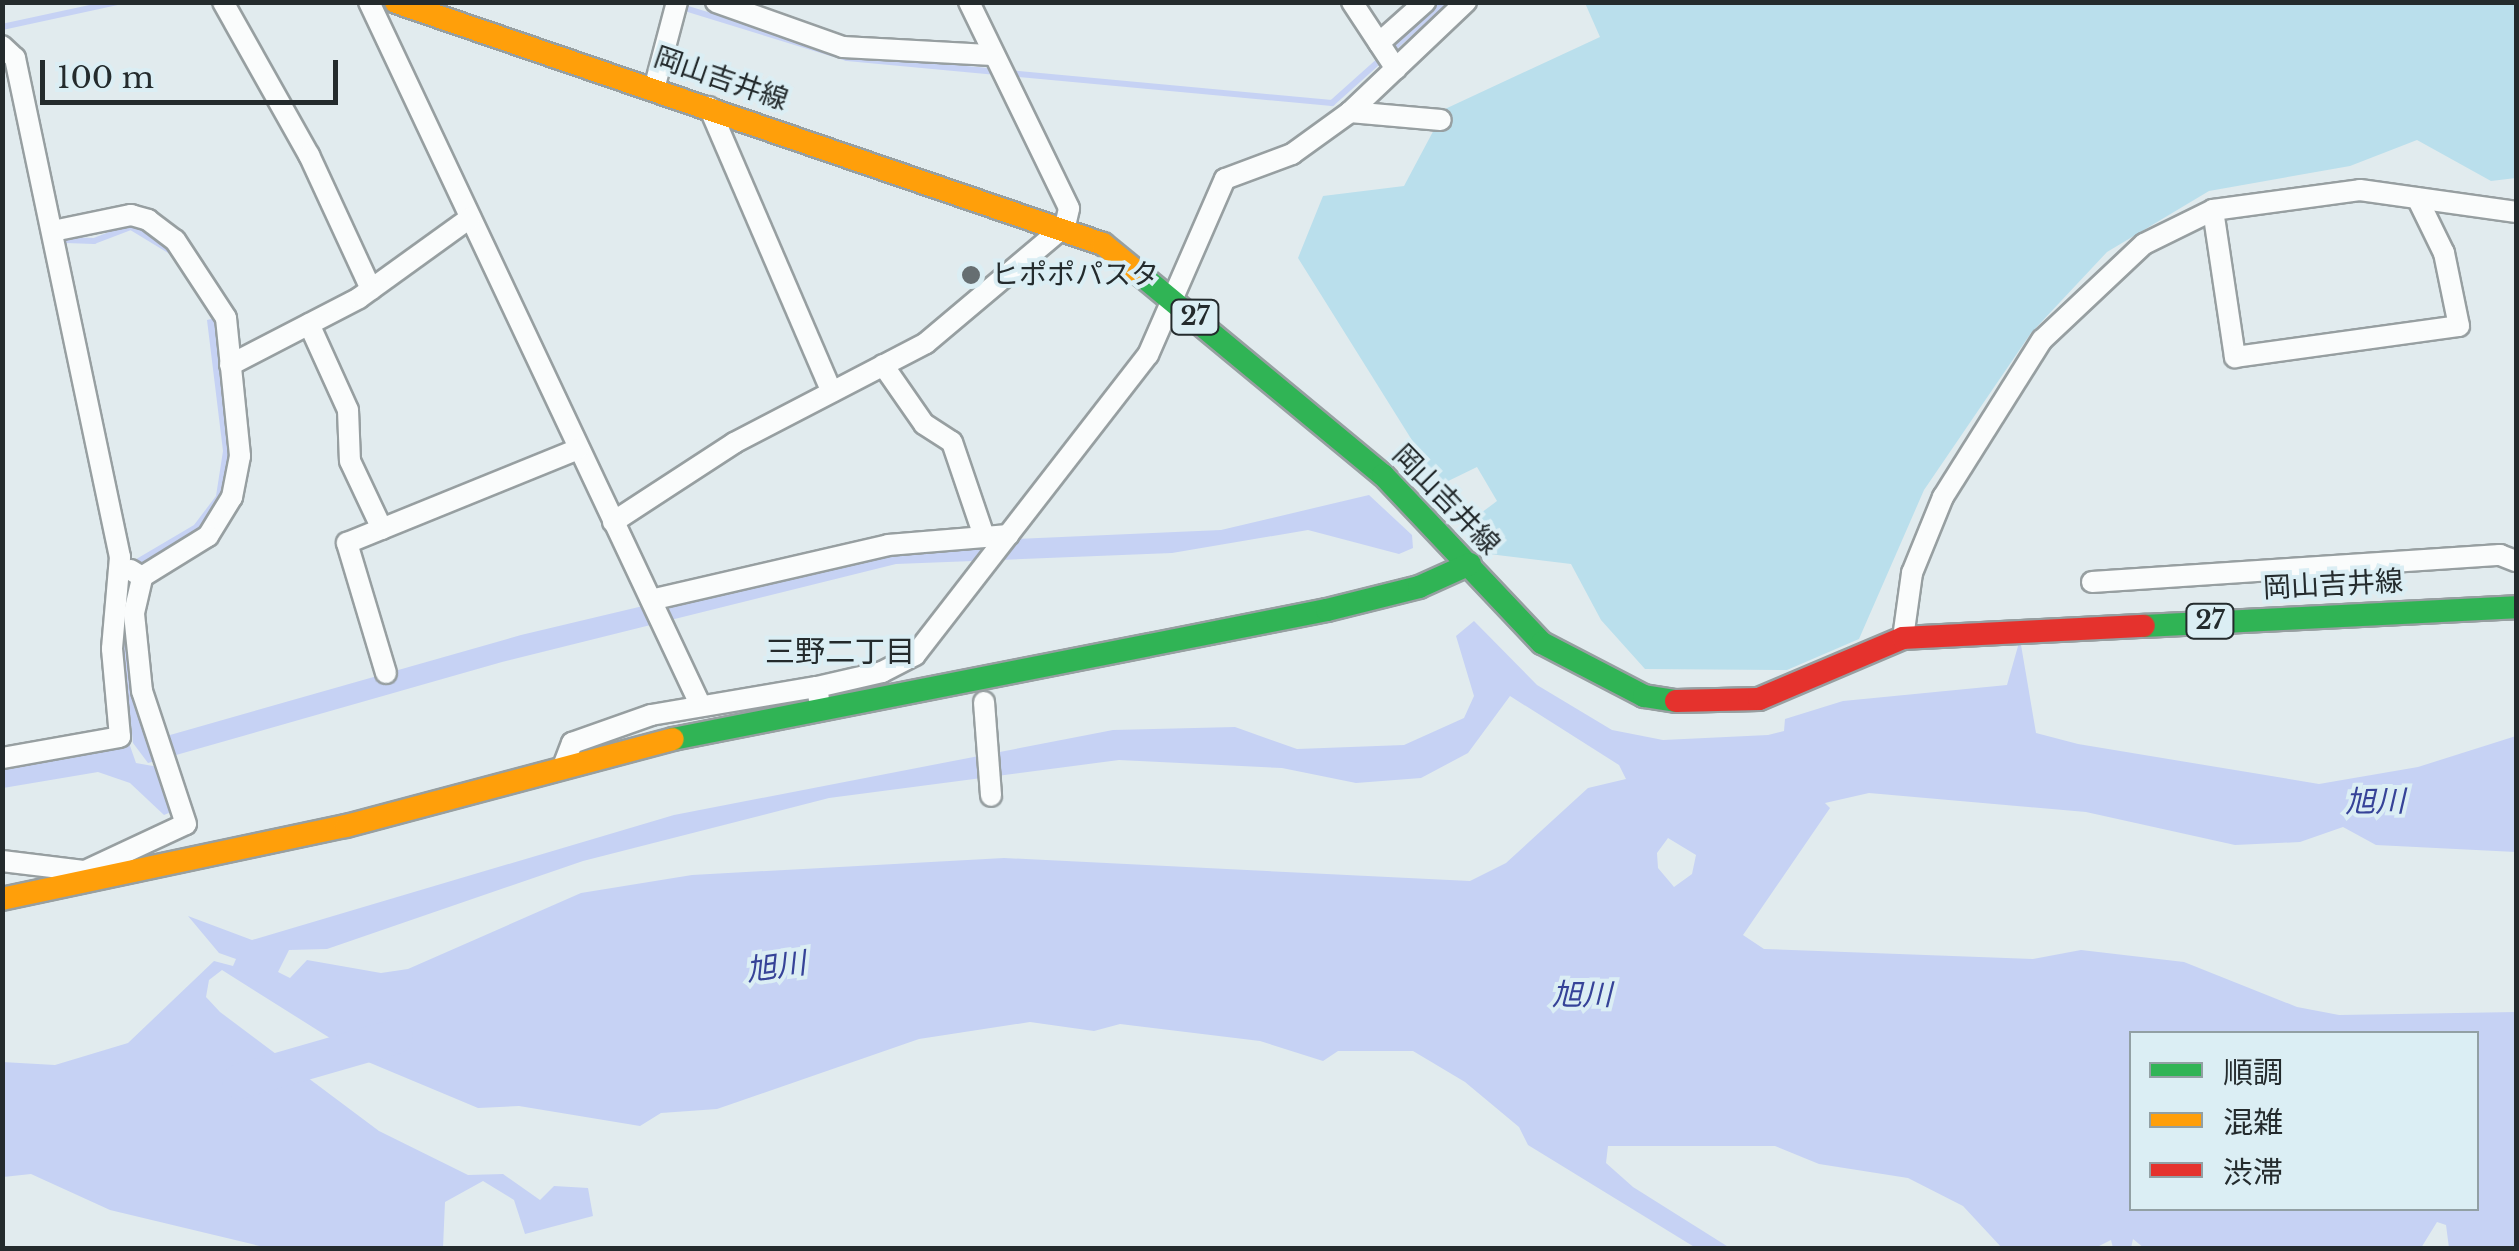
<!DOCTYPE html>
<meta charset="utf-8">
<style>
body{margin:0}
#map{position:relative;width:2519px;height:1251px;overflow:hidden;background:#e1ebee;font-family:"Libre Baskerville","Noto Sans JP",serif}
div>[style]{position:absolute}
.green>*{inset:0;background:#badfec}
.water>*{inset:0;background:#c6d2f4}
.stream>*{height:6px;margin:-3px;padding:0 3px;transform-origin:3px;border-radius:3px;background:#c6d2f4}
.river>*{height:35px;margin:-17.5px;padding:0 17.5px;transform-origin:17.5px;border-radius:17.5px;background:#c6d2f4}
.roads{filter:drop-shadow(2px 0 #979fa1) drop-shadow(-2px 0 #979fa1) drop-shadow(0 2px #979fa1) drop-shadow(0 -2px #979fa1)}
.street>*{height:20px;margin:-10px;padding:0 10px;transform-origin:10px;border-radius:10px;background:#fafcfc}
.fast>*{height:22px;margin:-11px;padding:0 11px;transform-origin:11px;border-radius:11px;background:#30b455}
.slow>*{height:22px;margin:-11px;padding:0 11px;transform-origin:11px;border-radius:11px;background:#ff9f0a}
.jam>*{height:22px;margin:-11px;padding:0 11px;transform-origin:11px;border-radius:11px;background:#e5322d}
.dots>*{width:28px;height:28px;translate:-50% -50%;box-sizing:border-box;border:5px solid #dbeef4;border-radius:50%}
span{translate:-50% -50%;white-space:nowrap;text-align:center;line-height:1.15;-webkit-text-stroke:8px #dbeef4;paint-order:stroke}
.shield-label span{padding:2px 8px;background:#dbeef4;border:2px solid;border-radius:8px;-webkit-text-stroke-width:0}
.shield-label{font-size:25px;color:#242b2d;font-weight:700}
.street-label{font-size:28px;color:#242b2d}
.poi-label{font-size:28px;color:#242b2d}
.left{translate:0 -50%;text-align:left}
.neighbourhood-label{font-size:30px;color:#242b2d}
.water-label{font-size:30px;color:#364398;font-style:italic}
.frame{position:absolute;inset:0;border:5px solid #242b2d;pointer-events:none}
.legend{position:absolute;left:2129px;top:1031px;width:350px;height:180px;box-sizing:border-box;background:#dbeef4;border:2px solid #92a0a4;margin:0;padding:12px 18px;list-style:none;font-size:30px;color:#242b2d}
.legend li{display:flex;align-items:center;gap:20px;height:50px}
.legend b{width:50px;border:2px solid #92a0a4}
.scale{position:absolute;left:40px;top:60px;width:298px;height:45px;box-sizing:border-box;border:5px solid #242b2d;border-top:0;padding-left:12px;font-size:30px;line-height:35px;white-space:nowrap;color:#242b2d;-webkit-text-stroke:8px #dbeef4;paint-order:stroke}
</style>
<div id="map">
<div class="green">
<div style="clip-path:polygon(1585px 3px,2516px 3px,2516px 178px,2491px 181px,2417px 140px,2350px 166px,2209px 191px,2107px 252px,2031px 333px,1924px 490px,1859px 639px,1787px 670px,1645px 669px,1601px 620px,1571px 564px,1489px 554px,1465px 525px,1497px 501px,1477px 467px,1440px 485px,1298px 258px,1323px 196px,1404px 186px,1445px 109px,1600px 37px)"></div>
</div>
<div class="water">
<div style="clip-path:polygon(219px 317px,232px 449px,219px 519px,137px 580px,156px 739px,521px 635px,832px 561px,967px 541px,1221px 530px,1369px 495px,1412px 535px,1413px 548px,1399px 554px,1308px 530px,1172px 553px,896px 564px,502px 662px,148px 763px,133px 743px,119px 612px,133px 561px,194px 525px,216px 496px,223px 451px,207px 320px)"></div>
<div style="clip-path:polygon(evenodd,1474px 621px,1537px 685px,1612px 730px,1663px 740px,1768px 735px,1784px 731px,1785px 719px,1843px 701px,2007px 685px,2020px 639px,2036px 733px,2078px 744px,2319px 784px,2418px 767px,2516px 736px,2516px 852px,2376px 845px,2343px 827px,2300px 842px,2235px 845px,2086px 812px,1869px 793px,1825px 803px,1830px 808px,1743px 935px,1764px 949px,2033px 959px,2081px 950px,2184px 962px,2297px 1007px,2339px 1015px,2516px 1012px,2516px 1248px,2449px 1248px,2446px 1225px,2437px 1222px,2421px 1248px,2144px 1248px,2133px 1239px,2131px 1248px,2113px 1248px,2111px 1240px,2095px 1248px,2002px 1248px,1963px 1206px,1908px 1178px,1819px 1164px,1775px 1146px,1608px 1146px,1606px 1163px,1633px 1187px,1730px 1248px,1696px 1248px,1528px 1145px,1519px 1127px,1465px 1082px,1413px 1051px,1338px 1051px,1323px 1061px,1260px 1041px,1120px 1024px,1094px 1031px,1030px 1022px,919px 1039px,717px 1109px,661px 1113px,640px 1126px,519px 1106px,478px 1108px,368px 1062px,222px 970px,209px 980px,206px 997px,220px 1012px,379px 1131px,468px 1175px,503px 1174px,540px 1200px,554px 1186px,588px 1188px,593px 1216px,525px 1234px,514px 1200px,483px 1181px,445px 1202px,443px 1248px,268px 1248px,110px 1210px,31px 1174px,3px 1177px,2px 1062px,55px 1065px,128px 1043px,214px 961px,233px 966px,236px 959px,219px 953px,188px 916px,252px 940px,674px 815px,1113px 730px,1235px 727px,1297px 749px,1404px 745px,1464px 718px,1474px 696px,1456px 636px,1474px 621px,1510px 696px,1619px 765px,1626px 779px,1588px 788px,1506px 863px,1470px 881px,1004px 858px,692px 875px,581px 893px,408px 969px,381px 973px,307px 960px,290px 978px,278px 972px,289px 950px,327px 949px,583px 861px,829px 798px,1119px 760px,1282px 768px,1356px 783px,1421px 778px,1468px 753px,1510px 696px,1474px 621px,1668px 838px,1696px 855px,1692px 874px,1674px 887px,1658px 868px,1657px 853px,1668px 838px,1474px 621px,2132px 1034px,2476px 1034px,2476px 1208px,2132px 1208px,2132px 1034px)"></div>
<div style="clip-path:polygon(129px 743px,136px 763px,164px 768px,171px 812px,164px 815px,130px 783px,98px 772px,3px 788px,3px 767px)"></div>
</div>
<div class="stream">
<div style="left:665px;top:2px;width:190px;rotate:17.1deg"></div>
<div style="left:847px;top:58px;width:487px;rotate:5.3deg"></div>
<div style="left:1332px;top:103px;width:152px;rotate:-41.8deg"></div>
<div style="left:2px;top:27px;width:119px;rotate:-12.2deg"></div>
<div style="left:66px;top:240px;width:28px;rotate:2deg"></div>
<div style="left:94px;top:241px;width:40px;rotate:-21deg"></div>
<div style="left:131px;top:227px;width:50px;rotate:31.2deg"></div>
</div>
<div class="river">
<div style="left:239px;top:1081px;width:162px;rotate:-16.1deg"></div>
</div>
<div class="roads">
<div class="street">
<div style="left:223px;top:2px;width:176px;rotate:60.7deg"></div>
<div style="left:309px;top:155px;width:148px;rotate:65.2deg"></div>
<div style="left:369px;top:2px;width:776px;rotate:64.76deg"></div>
<div style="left:716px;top:2px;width:135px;rotate:19.5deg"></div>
<div style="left:843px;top:47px;width:150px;rotate:3.1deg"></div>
<div style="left:1352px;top:2px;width:80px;rotate:56.7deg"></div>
<div style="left:1379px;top:43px;width:62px;rotate:-41.7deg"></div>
<div style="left:2px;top:46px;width:18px;rotate:43deg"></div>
<div style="left:15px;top:58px;width:510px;rotate:78.12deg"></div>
<div style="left:120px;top:557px;width:92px;rotate:95deg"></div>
<div style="left:112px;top:649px;width:88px;rotate:84.8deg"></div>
<div style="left:120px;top:737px;width:120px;rotate:169.9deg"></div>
<div style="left:654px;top:89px;width:90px;rotate:-75.2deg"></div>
<div style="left:709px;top:107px;width:310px;rotate:66.7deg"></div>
<div style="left:1350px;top:112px;width:160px;rotate:-43.5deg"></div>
<div style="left:2213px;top:210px;width:149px;rotate:81.5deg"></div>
<div style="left:2235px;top:357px;width:226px;rotate:-7.9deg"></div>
<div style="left:2459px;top:326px;width:75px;rotate:-101.6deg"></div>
<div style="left:2444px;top:253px;width:61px;rotate:-116.1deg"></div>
<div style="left:53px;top:231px;width:80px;rotate:-11.6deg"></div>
<div style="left:131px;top:215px;width:18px;rotate:16deg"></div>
<div style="left:148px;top:220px;width:34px;rotate:37deg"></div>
<div style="left:175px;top:240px;width:93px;rotate:56.8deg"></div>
<div style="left:226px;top:318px;width:139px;rotate:84.2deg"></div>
<div style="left:240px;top:456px;width:42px;rotate:101deg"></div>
<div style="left:232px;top:497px;width:46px;rotate:121.6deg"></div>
<div style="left:208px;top:536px;width:78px;rotate:148.2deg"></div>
<div style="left:309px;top:324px;width:94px;rotate:65.6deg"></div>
<div style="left:348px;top:410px;width:51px;rotate:87.8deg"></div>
<div style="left:350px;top:461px;width:75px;rotate:64.8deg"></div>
<div style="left:230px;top:365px;width:145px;rotate:-27.4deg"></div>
<div style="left:359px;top:298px;width:137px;rotate:-35.8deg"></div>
<div style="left:883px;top:365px;width:72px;rotate:55.2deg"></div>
<div style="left:924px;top:424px;width:33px;rotate:33deg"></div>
<div style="left:952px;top:442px;width:99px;rotate:71.2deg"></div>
<div style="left:613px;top:522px;width:145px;rotate:-33.1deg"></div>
<div style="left:734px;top:443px;width:216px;rotate:-27.5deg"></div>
<div style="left:926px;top:343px;width:182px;rotate:-40.1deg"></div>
<div style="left:1065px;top:226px;width:18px;rotate:-77deg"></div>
<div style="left:1069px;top:208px;width:229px;rotate:-115.9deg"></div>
<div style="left:2092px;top:582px;width:409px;rotate:-3.8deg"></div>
<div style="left:2500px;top:555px;width:17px;rotate:21deg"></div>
<div style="left:655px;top:599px;width:239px;rotate:-13deg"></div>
<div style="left:888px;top:545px;width:121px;rotate:-4.7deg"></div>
<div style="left:1903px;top:638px;width:66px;rotate:-82.1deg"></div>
<div style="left:1912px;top:573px;width:82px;rotate:-67.8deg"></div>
<div style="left:1943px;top:497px;width:186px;rotate:-57.8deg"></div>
<div style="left:2042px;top:340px;width:140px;rotate:-43.3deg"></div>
<div style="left:2144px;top:244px;width:77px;rotate:-26.2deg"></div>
<div style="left:2213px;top:210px;width:148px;rotate:-7.7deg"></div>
<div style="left:2360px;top:190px;width:158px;rotate:8deg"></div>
<div style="left:386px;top:673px;width:136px;rotate:-106.7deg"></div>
<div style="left:347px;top:543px;width:249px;rotate:-22.1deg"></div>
<div style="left:817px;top:687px;width:67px;rotate:-13deg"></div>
<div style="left:882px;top:672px;width:37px;rotate:-27deg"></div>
<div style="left:915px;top:655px;width:380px;rotate:-52.2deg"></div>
<div style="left:1148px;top:355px;width:192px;rotate:-66.4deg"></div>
<div style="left:1225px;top:179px;width:72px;rotate:-20.5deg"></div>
<div style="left:1292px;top:154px;width:72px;rotate:-35.9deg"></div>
<div style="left:1350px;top:112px;width:91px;rotate:5deg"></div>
<div style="left:984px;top:702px;width:94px;rotate:85.7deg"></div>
<div style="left:562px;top:769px;width:28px;rotate:-69deg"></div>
<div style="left:572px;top:743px;width:84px;rotate:-19.5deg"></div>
<div style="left:651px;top:715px;width:168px;rotate:-9.6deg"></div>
<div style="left:817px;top:687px;width:12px;rotate:81deg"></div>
<div style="left:2px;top:861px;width:84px;rotate:6.9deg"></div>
<div style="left:85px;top:871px;width:111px;rotate:-25deg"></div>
<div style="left:186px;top:824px;width:140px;rotate:-108.3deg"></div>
<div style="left:142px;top:691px;width:78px;rotate:-95.9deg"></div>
<div style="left:134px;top:613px;width:37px;rotate:-77deg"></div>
<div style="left:142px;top:577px;width:13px;rotate:-148deg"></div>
</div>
<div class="fast">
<div style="left:1141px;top:275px;width:314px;rotate:39.6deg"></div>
<div style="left:1383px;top:475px;width:231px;rotate:46.6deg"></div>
<div style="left:1542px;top:643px;width:115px;rotate:27.5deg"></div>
<div style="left:1644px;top:696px;width:32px;rotate:9deg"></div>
<div style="left:2144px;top:626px;width:372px;rotate:-2.9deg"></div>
<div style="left:673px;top:739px;width:667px;rotate:-11.16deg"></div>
<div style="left:1327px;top:610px;width:95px;rotate:-14deg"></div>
<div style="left:1419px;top:587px;width:56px;rotate:-24.3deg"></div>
</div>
<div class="slow">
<div style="left:396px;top:2px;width:747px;rotate:18.9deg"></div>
<div style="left:1103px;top:244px;width:49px;rotate:39.2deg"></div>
<div style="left:2px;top:899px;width:352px;rotate:-12deg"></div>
<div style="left:346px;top:826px;width:338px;rotate:-14.9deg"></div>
</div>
<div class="jam">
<div style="left:1676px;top:701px;width:83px;rotate:-1.4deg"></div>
<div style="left:1759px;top:699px;width:156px;rotate:-23deg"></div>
<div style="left:1903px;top:638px;width:241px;rotate:-2.9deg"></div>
</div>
</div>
<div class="dots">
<div style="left:971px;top:275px;background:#666e71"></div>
</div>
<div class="shield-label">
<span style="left:1195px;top:317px">27</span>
<span style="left:2210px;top:621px">27</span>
</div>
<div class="street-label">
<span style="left:721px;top:79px;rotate:19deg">岡山吉井線</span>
<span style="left:1446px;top:500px;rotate:46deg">岡山吉井線</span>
<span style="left:2333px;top:585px;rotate:-3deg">岡山吉井線</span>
</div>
<div class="poi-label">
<span class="left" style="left:991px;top:275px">ヒポポパスタ</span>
</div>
<div class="neighbourhood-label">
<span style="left:840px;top:652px">三野二丁目</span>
</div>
<div class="water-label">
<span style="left:2375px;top:802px;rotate:-1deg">旭川</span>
<span style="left:776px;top:967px;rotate:-8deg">旭川</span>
<span style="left:1582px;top:995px">旭川</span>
</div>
<div class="frame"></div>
<ul class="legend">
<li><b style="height:12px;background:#30b455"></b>順調</li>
<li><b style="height:12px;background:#ff9f0a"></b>混雑</li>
<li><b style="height:12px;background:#e5322d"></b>渋滞</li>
</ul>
<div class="scale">100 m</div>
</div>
